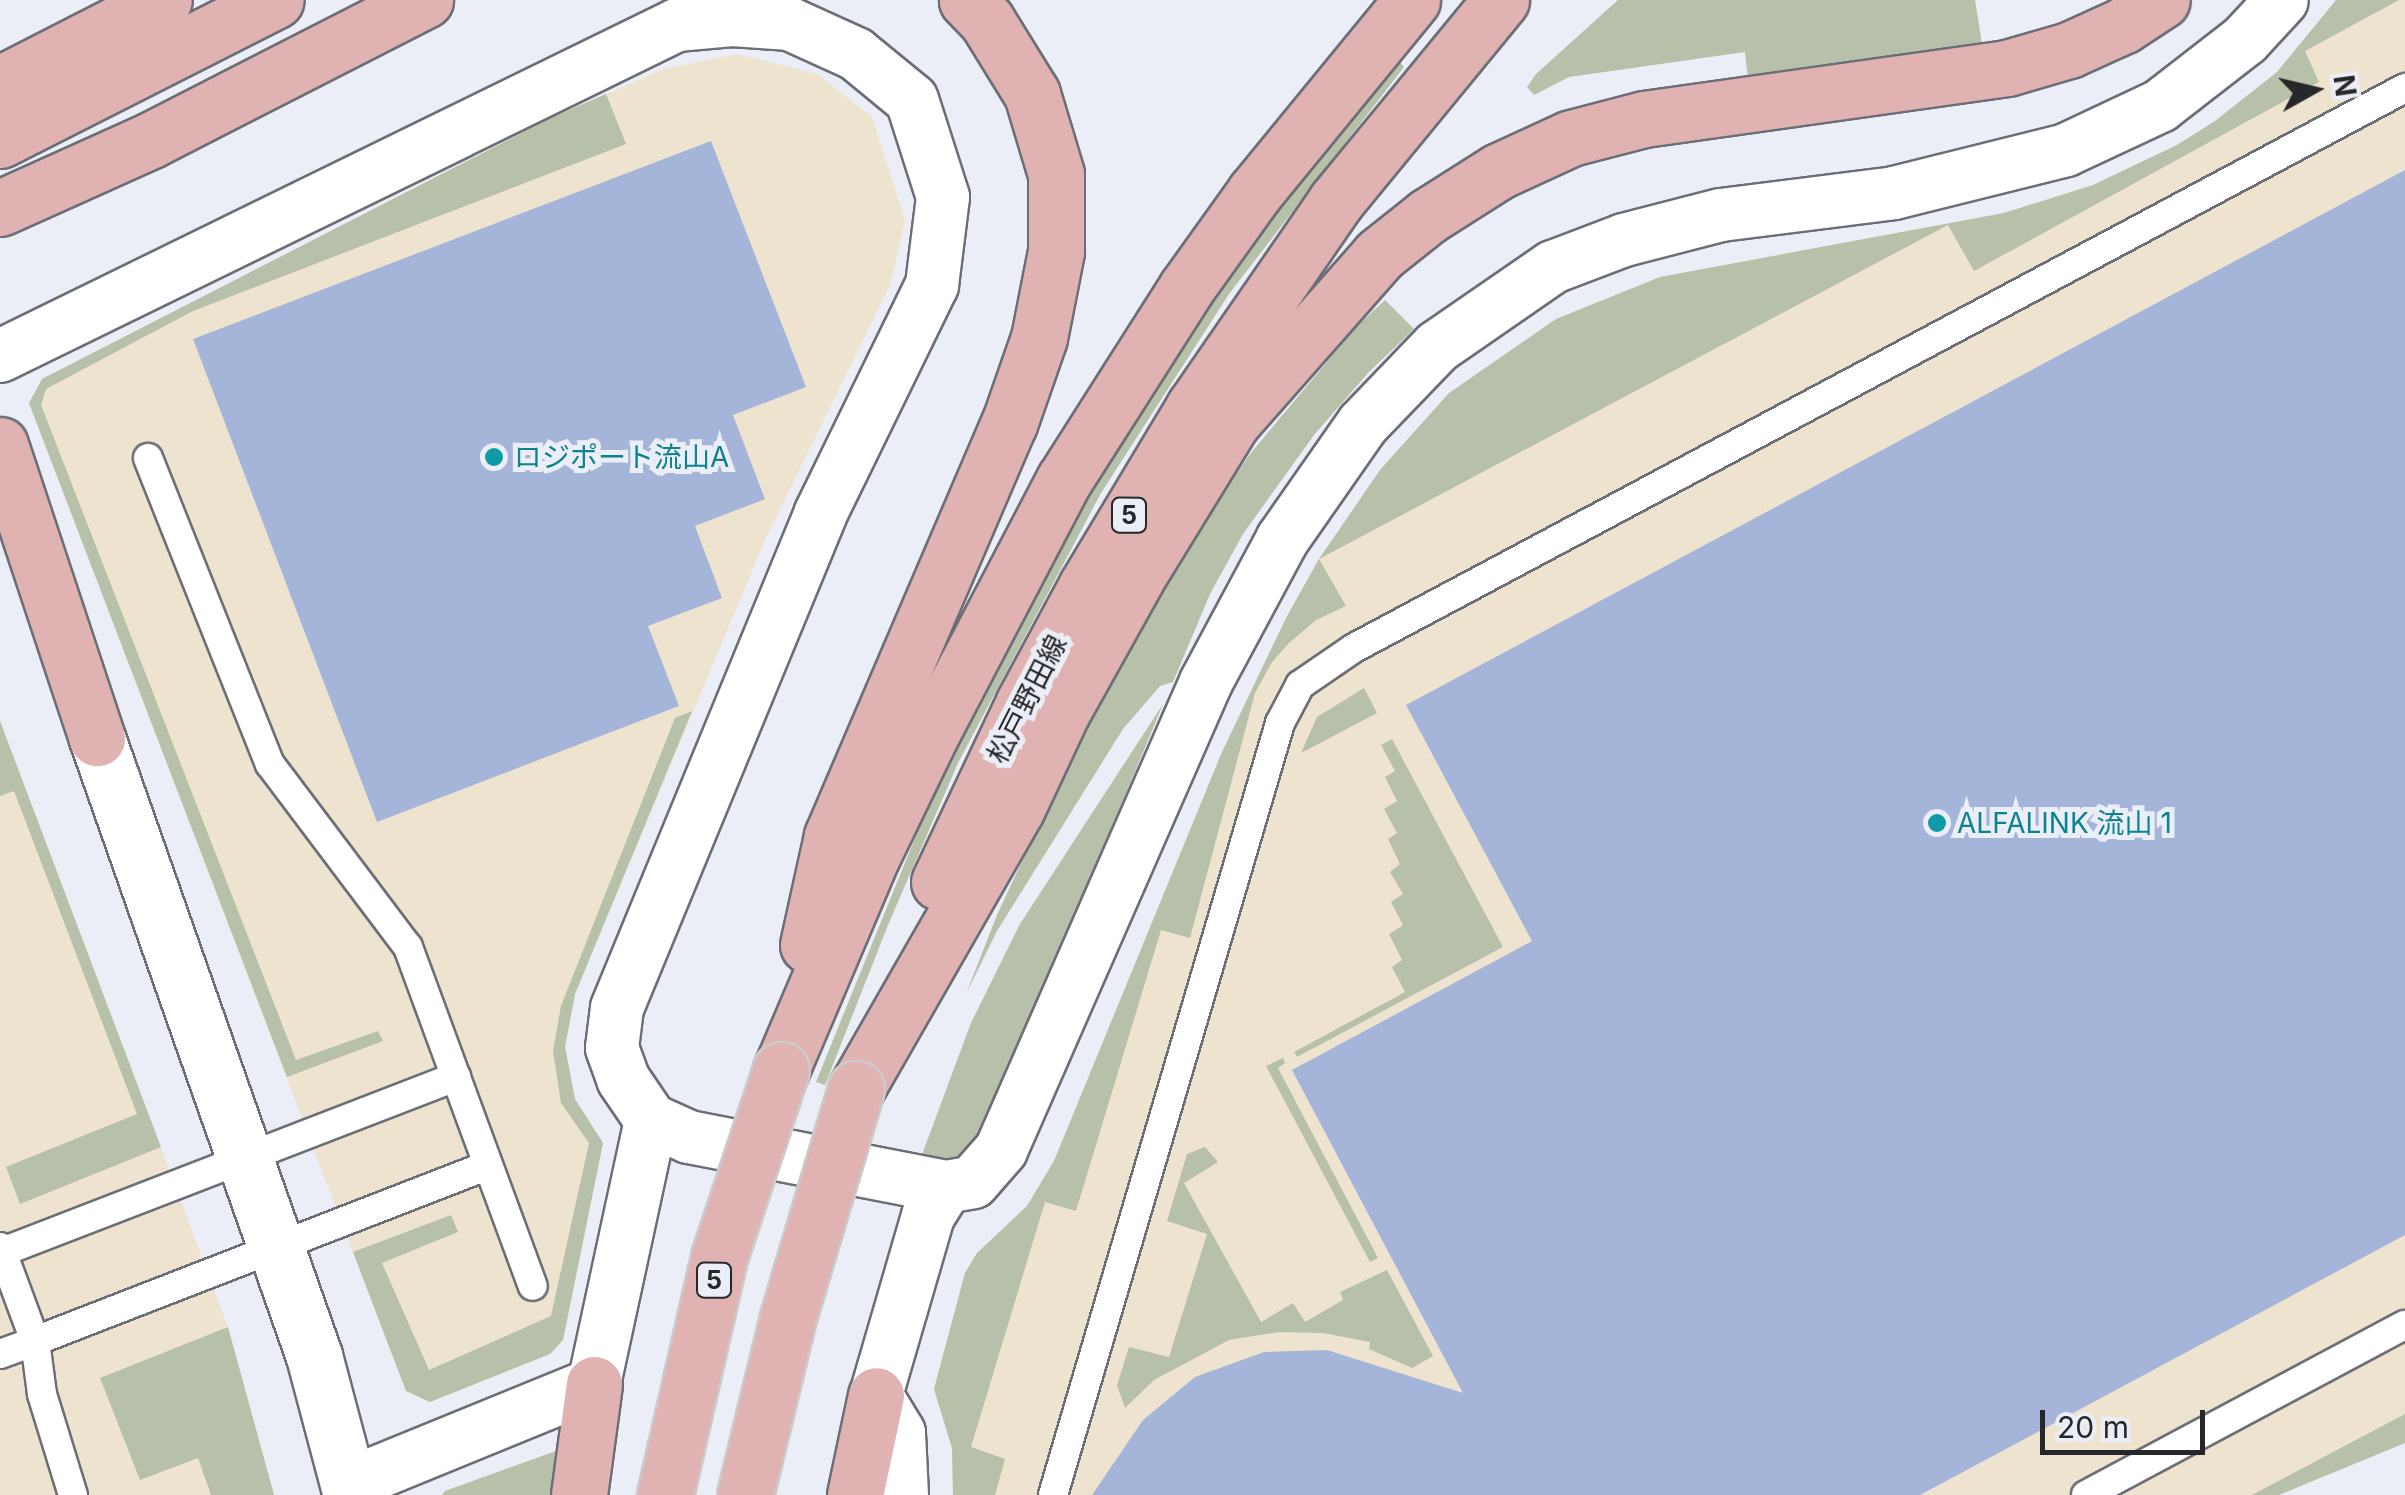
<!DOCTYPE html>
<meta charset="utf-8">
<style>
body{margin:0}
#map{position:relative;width:2405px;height:1495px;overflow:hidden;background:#ebeef6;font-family:Inter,"Noto Sans JP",sans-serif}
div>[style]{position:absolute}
.industrial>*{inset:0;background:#eee3ce}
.green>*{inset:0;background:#b7c0a8}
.building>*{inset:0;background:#a5b5da}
.roads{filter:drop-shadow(2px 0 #6b6e76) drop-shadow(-2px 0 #6b6e76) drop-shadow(0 2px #6b6e76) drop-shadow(0 -2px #6b6e76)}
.service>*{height:28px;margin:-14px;padding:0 14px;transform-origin:14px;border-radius:14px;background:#fff}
.minor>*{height:52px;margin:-26px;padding:0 26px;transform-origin:26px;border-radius:26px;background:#fff}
.tertiary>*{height:55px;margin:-27.5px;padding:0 27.5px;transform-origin:27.5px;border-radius:27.5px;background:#fff}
.primary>*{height:55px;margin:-27.5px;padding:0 27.5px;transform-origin:27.5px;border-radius:27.5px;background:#e0b2b2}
.bridges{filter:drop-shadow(2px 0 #cbcbcc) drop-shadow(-2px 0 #cbcbcc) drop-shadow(0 2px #cbcbcc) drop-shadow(0 -2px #cbcbcc)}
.primary-bridge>*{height:55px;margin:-27.5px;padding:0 27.5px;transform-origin:27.5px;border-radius:27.5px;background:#e0b2b2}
.dots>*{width:28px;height:28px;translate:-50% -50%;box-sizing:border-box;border:5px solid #ebeef6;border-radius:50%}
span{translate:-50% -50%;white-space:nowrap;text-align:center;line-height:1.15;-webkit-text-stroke:10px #ebeef6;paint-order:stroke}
.shield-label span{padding:2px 8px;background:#ebeef6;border:2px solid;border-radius:8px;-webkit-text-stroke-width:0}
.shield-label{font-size:25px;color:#26272a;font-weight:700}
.culture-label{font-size:28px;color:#0d838f}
.left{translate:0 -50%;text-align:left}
.street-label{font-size:28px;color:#26272a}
.north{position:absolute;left:2265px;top:40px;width:100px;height:100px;-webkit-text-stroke:8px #ebeef6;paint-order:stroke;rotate:82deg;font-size:28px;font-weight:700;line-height:40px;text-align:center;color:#26272a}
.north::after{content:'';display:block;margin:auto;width:35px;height:45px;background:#26272a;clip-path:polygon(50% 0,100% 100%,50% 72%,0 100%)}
.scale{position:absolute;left:2040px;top:1410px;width:165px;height:45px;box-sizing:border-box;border:5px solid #26272a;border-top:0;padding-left:12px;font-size:30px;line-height:35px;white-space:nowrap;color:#26272a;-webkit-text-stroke:8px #ebeef6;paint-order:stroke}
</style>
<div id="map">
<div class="industrial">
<div style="clip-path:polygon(2366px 0,2405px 0,2405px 1443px,2279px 1495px,953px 1495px,952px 1448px,934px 1389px,965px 1273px,977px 1253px,1027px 1206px,1054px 1161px,1222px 752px,1286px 618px,1319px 559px,1380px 470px,1449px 393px,1556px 319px,1660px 277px,2004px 213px,2093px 185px,2177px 145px,2215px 121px,2277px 72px,2316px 27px)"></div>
<div style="clip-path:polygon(737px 54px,817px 74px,872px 117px,905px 220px,890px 285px,765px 540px,575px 994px,565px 1047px,575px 1099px,603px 1143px,563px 1340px,550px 1354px,430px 1402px,406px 1391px,29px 403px,42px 379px,553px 117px,664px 69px)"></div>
<div style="clip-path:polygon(0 721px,228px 1327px,274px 1495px,0 1495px)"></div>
</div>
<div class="green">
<div style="clip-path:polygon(1618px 0,1975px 0,1983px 50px,1748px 79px,1745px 52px,1569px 77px,1534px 95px,1527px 87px,1536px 74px)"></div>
<div style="clip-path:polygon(2336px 0,2399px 0,2305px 51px,2319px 82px,1974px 271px,1948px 225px,1319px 559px,1346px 606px,1316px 620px,1289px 643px,1272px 662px,1255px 693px,1190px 938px,1161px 930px,1076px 1211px,1045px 1202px,971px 1447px,1005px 1459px,995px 1495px,953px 1495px,952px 1448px,934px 1389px,965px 1273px,977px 1253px,1027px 1206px,1054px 1161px,1222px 752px,1286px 618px,1319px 559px,1380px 470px,1449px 393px,1556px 319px,1660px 277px,2004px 213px,2093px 185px,2177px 145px,2215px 121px,2277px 72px)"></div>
<div style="clip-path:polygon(1397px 59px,1404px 67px,1229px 294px,1101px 493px,958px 763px,888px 925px,825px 1085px,816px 1082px,932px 796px,1083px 503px,1156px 385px,1263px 231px)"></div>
<div style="clip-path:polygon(606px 94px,626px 144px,193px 311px,46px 389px,41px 405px,296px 1060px,378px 1031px,383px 1041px,287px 1077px,29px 403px,42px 379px,553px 117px)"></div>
<div style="clip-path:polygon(1385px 300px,1414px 329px,1368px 373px,1314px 435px,1243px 534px,1210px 594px,1173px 682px,1160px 686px,1123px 729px,997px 931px,966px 994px,997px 915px,1094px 706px,1199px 528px,1250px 454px,1357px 326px)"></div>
<div style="clip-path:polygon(1364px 688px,1377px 713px,1301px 753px,1317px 717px)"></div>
<div style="clip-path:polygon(1163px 704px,994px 1113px,974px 1149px,951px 1164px,920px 1160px,971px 1023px,1020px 924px)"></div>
<div style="clip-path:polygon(692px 711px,575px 994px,565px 1047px,575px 1099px,603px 1143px,563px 1340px,550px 1354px,430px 1402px,406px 1391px,353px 1252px,451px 1215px,458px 1232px,382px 1263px,429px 1370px,551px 1316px,589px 1143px,561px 1103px,553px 1051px,561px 1006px,675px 718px)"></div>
<div style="clip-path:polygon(0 721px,161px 1147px,20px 1204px,6px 1167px,137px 1114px,14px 791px,0 796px)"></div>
<div style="clip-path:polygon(1392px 739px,1503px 947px,1297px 1057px,1294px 1052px,1405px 992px,1392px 967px,1402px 960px,1389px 934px,1403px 925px,1391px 902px,1403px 894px,1390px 872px,1400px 864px,1388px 839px,1397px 833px,1384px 809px,1397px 801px,1385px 777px,1395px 771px,1381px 745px)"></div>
<div style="clip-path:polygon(1283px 1058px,1285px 1063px,1278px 1068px,1378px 1258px,1370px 1262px,1266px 1066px)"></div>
<div style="clip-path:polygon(1205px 1147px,1218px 1162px,1184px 1183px,1261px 1322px,1293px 1303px,1305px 1322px,1343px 1300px,1340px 1292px,1387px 1270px,1433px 1356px,1412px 1368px,1369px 1349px,1370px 1342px,1323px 1333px,1279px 1332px,1229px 1340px,1154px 1380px,1125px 1408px,1117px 1385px,1129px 1347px,1169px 1357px,1207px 1234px,1167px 1221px,1187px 1154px)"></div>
<div style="clip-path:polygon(228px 1327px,274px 1495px,211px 1495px,198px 1458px,140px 1480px,100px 1378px)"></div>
<div style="clip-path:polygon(2405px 1414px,2405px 1443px,2279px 1495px,2252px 1495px)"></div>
<div style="clip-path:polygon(564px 1448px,557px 1495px,442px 1495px,445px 1491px)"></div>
</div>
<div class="building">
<div style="clip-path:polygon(711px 141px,806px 387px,733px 415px,765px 499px,695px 526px,722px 598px,648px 626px,679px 706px,377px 822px,193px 339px)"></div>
<div style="clip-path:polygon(2405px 170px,2405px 1235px,1920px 1495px,1092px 1495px,1143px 1420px,1195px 1377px,1264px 1352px,1327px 1350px,1463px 1393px,1292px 1070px,1532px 941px,1406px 705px)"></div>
</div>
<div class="roads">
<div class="service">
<div style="left:148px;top:458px;width:329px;rotate:68.3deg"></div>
<div style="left:270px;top:764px;width:229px;rotate:53deg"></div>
<div style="left:408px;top:947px;width:361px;rotate:69.8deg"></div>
<div style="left:0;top:1247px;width:5px;rotate:68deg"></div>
<div style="left:2px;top:1252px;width:487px;rotate:-21.1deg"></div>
<div style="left:0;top:1354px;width:37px;rotate:-20deg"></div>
<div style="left:35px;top:1341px;width:95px;rotate:-110.3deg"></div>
<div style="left:73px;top:1495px;width:106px;rotate:-107.1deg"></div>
<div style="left:42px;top:1394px;width:53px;rotate:-97.5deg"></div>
<div style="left:35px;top:1341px;width:486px;rotate:-21.2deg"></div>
<div style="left:1053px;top:1495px;width:805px;rotate:-73.61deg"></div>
<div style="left:1280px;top:723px;width:43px;rotate:-62.2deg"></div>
<div style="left:1300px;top:685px;width:65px;rotate:-34.4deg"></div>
<div style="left:1354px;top:648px;width:1191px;rotate:-28.05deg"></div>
<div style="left:2086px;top:1495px;width:361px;rotate:-28.1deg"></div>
</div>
<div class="minor">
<div style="left:0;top:356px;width:754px;rotate:-26.06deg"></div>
<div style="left:677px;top:25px;width:55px;rotate:-5.2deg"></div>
<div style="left:732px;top:20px;width:58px;rotate:3.9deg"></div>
<div style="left:790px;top:24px;width:72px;rotate:24.4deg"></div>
<div style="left:856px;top:54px;width:72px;rotate:39.4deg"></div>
<div style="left:912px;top:100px;width:102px;rotate:72.3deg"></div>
<div style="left:943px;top:197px;width:89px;rotate:97.1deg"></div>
<div style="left:932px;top:285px;width:254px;rotate:116deg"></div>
<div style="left:821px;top:513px;width:535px;rotate:112.4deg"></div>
<div style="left:617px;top:1008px;width:40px;rotate:97.1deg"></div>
<div style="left:612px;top:1048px;width:33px;rotate:70deg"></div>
<div style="left:623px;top:1079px;width:50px;rotate:55.7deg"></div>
<div style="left:651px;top:1120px;width:42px;rotate:24.1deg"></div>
<div style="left:689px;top:1137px;width:262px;rotate:11deg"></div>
<div style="left:946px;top:1187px;width:27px;rotate:-10deg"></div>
<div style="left:973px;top:1182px;width:43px;rotate:-48.8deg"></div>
<div style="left:1001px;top:1150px;width:511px;rotate:-66.34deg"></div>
<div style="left:1206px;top:682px;width:161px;rotate:-61.8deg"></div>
<div style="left:1282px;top:540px;width:141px;rotate:-55.1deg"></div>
<div style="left:1363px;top:424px;width:107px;rotate:-46.1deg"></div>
<div style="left:1437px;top:347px;width:141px;rotate:-34.6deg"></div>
<div style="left:1553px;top:267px;width:76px;rotate:-20.8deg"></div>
<div style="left:1624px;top:240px;width:100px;rotate:-14.5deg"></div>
<div style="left:1721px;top:215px;width:174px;rotate:-7.2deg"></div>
<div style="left:1894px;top:193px;width:177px;rotate:-14deg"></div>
<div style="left:2066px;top:150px;width:104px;rotate:-25.1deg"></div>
<div style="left:2160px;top:106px;width:108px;rotate:-37.8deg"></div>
<div style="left:2245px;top:40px;width:54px;rotate:-47.2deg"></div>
<div style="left:349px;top:1484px;width:265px;rotate:-22.2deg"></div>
<div style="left:594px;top:1384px;width:270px;rotate:-77.8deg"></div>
<div style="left:902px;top:1495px;width:62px;rotate:-92.8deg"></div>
<div style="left:899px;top:1433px;width:44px;rotate:-121.2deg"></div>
<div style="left:876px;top:1395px;width:186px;rotate:-73.8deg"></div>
<div style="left:928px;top:1216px;width:34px;rotate:-58deg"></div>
</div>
<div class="tertiary">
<div style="left:97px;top:738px;width:655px;rotate:70.65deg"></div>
<div style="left:314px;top:1356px;width:144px;rotate:75.1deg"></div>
</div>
<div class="primary">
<div style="left:0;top:84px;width:184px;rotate:-27.1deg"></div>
<div style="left:0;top:140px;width:309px;rotate:-26.9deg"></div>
<div style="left:0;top:208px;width:166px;rotate:-24.2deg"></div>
<div style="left:151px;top:140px;width:308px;rotate:-27.1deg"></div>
<div style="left:0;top:445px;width:309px;rotate:71.7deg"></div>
<div style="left:939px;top:882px;width:197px;rotate:-64.7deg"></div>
<div style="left:1023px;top:704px;width:135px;rotate:-61.7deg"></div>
<div style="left:1087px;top:585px;width:208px;rotate:-59deg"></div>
<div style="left:1194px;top:407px;width:250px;rotate:-55.4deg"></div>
<div style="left:1336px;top:201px;width:260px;rotate:-50.6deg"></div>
<div style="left:808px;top:945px;width:112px;rotate:-77.6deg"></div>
<div style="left:832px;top:836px;width:448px;rotate:-66.8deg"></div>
<div style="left:1009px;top:424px;width:91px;rotate:-70.8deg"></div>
<div style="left:1039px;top:338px;width:89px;rotate:-78.9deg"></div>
<div style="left:1056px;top:251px;width:77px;rotate:-90deg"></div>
<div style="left:1056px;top:174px;width:84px;rotate:-106.7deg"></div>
<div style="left:1032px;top:94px;width:86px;rotate:-121.7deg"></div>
<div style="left:987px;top:21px;width:29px;rotate:-134deg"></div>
<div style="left:781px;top:1070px;width:233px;rotate:-67deg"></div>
<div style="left:872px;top:856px;width:136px;rotate:-64.2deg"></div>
<div style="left:931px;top:734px;width:287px;rotate:-62.4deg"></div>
<div style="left:1064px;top:480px;width:229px;rotate:-57.5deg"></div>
<div style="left:1187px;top:287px;width:117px;rotate:-54.4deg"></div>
<div style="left:1255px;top:192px;width:248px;rotate:-50.7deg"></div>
<div style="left:856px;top:1089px;width:322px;rotate:-60.2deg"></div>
<div style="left:1016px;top:810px;width:108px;rotate:-64.9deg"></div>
<div style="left:1062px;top:712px;width:154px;rotate:-60.9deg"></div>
<div style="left:1137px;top:577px;width:182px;rotate:-58.5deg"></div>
<div style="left:1232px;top:422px;width:222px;rotate:-48.6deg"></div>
<div style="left:1379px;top:255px;width:63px;rotate:-38.5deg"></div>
<div style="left:1428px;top:216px;width:84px;rotate:-32.4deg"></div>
<div style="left:1499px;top:171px;width:79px;rotate:-24.6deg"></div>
<div style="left:1571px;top:138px;width:75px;rotate:-14.6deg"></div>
<div style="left:1644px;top:119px;width:367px;rotate:-8deg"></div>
<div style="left:2007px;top:68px;width:65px;rotate:-16.2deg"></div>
<div style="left:2069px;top:50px;width:60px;rotate:-24.4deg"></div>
<div style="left:2124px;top:25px;width:45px;rotate:-33.3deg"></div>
<div style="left:579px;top:1495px;width:112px;rotate:-82.3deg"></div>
<div style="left:855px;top:1495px;width:102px;rotate:-78.1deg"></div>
</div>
</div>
<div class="bridges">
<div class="primary-bridge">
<div style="left:665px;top:1495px;width:244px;rotate:-77.2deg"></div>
<div style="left:719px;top:1257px;width:197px;rotate:-71.7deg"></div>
<div style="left:745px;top:1495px;width:183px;rotate:-76.4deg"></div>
<div style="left:788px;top:1317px;width:238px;rotate:-73.4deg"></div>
</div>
</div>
<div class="dots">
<div style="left:494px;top:457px;background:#0f9aa8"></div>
<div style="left:1937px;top:823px;background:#0f9aa8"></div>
</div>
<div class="shield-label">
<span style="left:1129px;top:515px">5</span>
<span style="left:714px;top:1280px">5</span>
</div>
<div class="culture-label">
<span class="left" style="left:514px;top:457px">ロジポート流山A</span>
<span class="left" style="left:1957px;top:823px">ALFALINK 流山 1</span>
</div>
<div class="street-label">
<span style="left:1027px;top:699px;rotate:-63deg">松戸野田線</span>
</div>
<div class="north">N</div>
<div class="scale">20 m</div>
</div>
